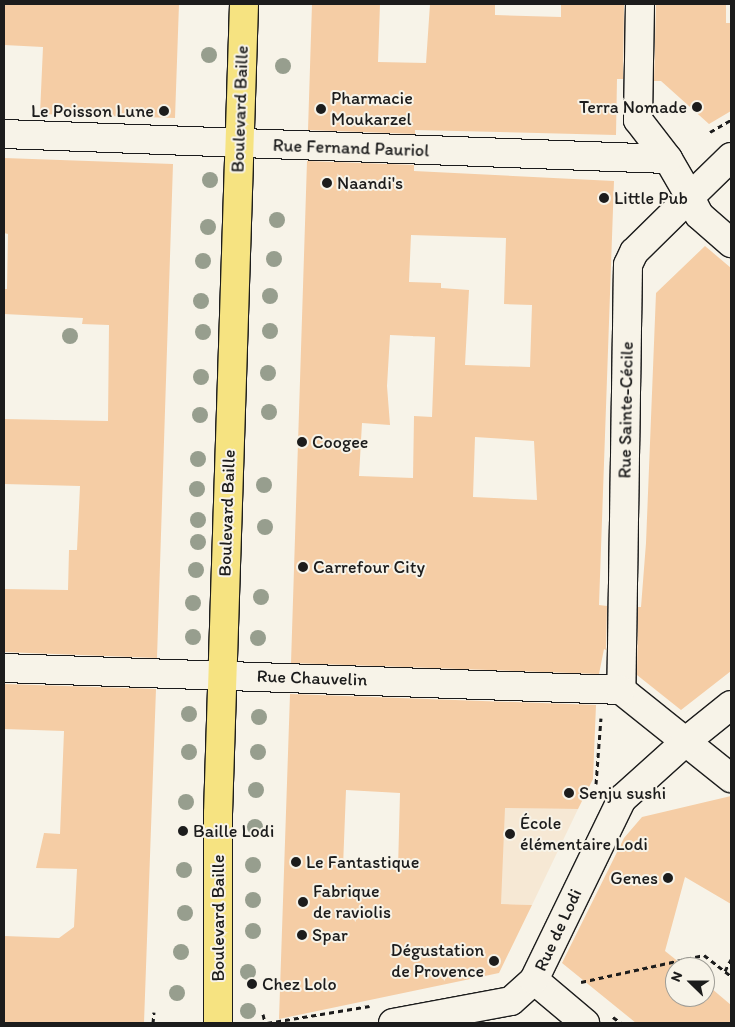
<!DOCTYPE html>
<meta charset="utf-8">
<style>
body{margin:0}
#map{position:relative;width:735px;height:1027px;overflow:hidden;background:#f7f3e8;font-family:Itim,sans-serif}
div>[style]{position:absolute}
.built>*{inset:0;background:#f6e8d4}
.building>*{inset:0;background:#f5cda5}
.path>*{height:3px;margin-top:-1.5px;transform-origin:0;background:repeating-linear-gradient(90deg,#1c1c1c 0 5px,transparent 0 9px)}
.roads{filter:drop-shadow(1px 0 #1c1c1c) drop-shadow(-1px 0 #1c1c1c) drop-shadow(0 1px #1c1c1c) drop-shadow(0 -1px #1c1c1c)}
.minor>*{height:28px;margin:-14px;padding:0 14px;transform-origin:14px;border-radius:14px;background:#f7f3e8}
.major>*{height:28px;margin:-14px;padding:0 14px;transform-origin:14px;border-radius:14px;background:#f6e381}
.trees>*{width:16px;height:16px;margin:-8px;border-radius:50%;background:#979e8e}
.dots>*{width:14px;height:14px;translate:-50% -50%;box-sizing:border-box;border:2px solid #f7f3e8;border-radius:50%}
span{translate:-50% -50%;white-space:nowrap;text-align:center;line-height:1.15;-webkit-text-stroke:4px #f7f3e8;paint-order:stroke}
.poi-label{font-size:18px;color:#1c1c1c}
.left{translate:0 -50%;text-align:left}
.right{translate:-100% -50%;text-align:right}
.street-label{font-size:18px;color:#1c1c1c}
.frame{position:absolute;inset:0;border:5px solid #1c1c1c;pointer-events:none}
.north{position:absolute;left:665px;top:957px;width:50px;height:50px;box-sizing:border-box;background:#f7f3e8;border:1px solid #9f9d96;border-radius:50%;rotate:292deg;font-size:14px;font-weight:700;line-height:20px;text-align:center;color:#1c1c1c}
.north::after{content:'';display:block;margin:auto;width:18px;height:22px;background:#1c1c1c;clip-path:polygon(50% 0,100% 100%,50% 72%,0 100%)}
</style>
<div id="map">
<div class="built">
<div style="clip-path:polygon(456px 807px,578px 809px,532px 905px,451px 902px)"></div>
</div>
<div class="building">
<div style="clip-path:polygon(4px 4px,179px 4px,175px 118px,40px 114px,43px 47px,4px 45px)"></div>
<div style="clip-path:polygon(312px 4px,380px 4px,378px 62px,426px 63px,430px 4px,495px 4px,495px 15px,561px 17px,561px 4px,624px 4px,623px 79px,617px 79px,616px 135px,415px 130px,415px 134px,308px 130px)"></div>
<div style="clip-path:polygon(656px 4px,726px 4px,726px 23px,731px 23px,731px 111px,709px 124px,661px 81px,654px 81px)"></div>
<div style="clip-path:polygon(4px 158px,173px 164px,157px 658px,4px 652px,4px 589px,68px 590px,69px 550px,77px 550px,80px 486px,4px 484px,4px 419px,108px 421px,109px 325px,82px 324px,83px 318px,4px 314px,4px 289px,7px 289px,8px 234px,4px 233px)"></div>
<div style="clip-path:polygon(evenodd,307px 161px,414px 165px,414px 171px,614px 181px,599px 605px,607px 606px,606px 650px,604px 649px,599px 674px,291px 663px,307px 161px,411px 235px,506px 238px,504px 304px,532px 305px,530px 367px,465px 365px,469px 290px,441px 288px,441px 283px,409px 282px,411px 235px,307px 161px,390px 335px,435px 337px,432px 417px,414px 416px,413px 478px,359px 476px,362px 423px,390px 425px,387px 386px,390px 335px,307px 161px,475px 437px,534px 441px,537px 500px,473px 497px,475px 437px)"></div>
<div style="clip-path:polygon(705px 246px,731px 268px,731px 671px,681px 710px,637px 675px,638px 607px,641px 607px,646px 543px,656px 293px)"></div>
<div style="clip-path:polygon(4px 684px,156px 689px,144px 1023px,4px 1023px,4px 936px,59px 938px,74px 927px,77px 869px,36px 868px,44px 833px,60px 834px,64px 731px,4px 729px)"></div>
<div style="clip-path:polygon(evenodd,290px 694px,596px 705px,593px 779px,578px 809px,505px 808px,501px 904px,532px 905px,499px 973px,279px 1019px,290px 694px,346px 790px,400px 793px,398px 869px,343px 867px,346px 790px)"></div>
<div style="clip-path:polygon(731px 796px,731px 904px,685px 877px,665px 951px,685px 967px,675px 967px,675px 997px,705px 997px,705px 983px,731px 1005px,731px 1023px,636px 1023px,562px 963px,624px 838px,642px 817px)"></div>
</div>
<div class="path">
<div style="left:710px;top:132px;width:24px;rotate:-30deg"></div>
<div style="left:596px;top:784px;width:66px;rotate:-85.7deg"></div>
<div style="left:725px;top:971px;width:13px;rotate:-63deg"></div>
<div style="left:581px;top:982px;width:126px;rotate:-12.4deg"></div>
<div style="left:704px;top:955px;width:34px;rotate:38deg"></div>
<div style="left:263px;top:1014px;width:9px;rotate:77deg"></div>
<div style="left:613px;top:1017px;width:10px;rotate:37deg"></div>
<div style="left:153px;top:1023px;width:11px;rotate:-85deg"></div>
<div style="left:267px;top:1023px;width:104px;rotate:-9.4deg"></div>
</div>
<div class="roads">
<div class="minor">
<div style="left:640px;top:4px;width:116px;rotate:91deg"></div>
<div style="left:638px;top:120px;width:49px;rotate:52.4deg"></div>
<div style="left:668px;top:159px;width:44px;rotate:59.9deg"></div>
<div style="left:690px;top:197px;width:78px;rotate:135.5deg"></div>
<div style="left:634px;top:252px;width:14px;rotate:115deg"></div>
<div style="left:628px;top:265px;width:425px;rotate:90.9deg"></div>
<div style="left:621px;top:690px;width:141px;rotate:38.7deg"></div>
<div style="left:4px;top:134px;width:664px;rotate:2.16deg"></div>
<div style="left:731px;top:157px;width:57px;rotate:135.7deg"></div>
<div style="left:690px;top:197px;width:20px;rotate:63deg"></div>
<div style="left:699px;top:215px;width:43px;rotate:41.2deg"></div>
<div style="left:4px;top:668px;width:617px;rotate:2.04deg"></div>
<div style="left:534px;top:980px;width:67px;rotate:40.1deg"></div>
<div style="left:393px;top:1023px;width:120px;rotate:-10.6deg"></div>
<div style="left:511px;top:1001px;width:31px;rotate:-42deg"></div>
<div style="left:534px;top:980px;width:201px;rotate:-64.1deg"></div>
<div style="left:622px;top:799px;width:85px;rotate:-42.1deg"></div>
<div style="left:685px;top:742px;width:59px;rotate:-38.8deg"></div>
</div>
<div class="major">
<div style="left:218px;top:1023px;width:209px;rotate:-90deg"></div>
<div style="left:218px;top:814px;width:810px;rotate:-88.16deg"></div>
</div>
</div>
<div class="trees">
<div style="left:209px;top:55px"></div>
<div style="left:283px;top:66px"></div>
<div style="left:210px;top:180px"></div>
<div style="left:277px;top:220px"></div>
<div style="left:208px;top:227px"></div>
<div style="left:274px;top:259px"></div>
<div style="left:203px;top:261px"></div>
<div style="left:270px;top:296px"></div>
<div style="left:201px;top:301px"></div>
<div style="left:270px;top:331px"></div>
<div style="left:203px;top:332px"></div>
<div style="left:70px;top:336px"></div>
<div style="left:268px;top:373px"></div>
<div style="left:201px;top:377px"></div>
<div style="left:269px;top:412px"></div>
<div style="left:200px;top:415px"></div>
<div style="left:198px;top:459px"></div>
<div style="left:264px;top:485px"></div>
<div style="left:197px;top:489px"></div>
<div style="left:198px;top:520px"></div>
<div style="left:265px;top:527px"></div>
<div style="left:198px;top:542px"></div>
<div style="left:196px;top:570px"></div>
<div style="left:261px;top:597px"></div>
<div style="left:193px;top:603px"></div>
<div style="left:193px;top:637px"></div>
<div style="left:258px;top:638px"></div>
<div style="left:189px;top:714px"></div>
<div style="left:259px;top:717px"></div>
<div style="left:189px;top:752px"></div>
<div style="left:258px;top:752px"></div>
<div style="left:256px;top:790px"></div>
<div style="left:186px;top:802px"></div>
<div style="left:255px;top:827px"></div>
<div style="left:253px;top:865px"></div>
<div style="left:184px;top:870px"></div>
<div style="left:253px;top:900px"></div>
<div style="left:185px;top:913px"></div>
<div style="left:253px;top:931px"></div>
<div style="left:181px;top:952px"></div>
<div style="left:248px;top:972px"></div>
<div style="left:177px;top:993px"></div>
<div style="left:248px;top:1011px"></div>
</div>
<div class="dots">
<div style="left:697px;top:107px;background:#1c1c1c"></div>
<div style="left:321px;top:109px;background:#1c1c1c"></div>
<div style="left:164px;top:111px;background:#1c1c1c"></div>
<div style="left:327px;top:183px;background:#1c1c1c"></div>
<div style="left:604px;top:198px;background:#1c1c1c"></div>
<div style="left:302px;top:442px;background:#1c1c1c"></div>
<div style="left:303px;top:567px;background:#1c1c1c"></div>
<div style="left:569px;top:793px;background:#1c1c1c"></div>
<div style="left:183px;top:831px;background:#1c1c1c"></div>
<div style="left:510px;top:834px;background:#1c1c1c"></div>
<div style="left:296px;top:862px;background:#1c1c1c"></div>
<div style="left:668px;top:878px;background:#1c1c1c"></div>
<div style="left:303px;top:902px;background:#1c1c1c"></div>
<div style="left:302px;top:935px;background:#1c1c1c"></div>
<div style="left:494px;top:961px;background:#1c1c1c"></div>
<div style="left:252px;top:984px;background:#1c1c1c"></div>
</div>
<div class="poi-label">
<span class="left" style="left:331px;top:109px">Pharmacie<br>Moukarzel</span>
<span class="right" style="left:687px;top:107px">Terra Nomade</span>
<span class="right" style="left:154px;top:111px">Le Poisson Lune</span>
<span class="left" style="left:337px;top:183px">Naandi's</span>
<span class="left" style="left:614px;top:198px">Little Pub</span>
<span class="left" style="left:312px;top:442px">Coogee</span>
<span class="left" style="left:313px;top:567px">Carrefour City</span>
<span class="left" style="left:579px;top:793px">Senju sushi</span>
<span class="left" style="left:520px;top:834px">École<br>élémentaire Lodi</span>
<span class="left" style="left:193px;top:831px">Baille Lodi</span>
<span class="left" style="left:306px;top:862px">Le Fantastique</span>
<span class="right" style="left:658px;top:878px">Genes</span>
<span class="left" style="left:313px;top:902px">Fabrique<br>de raviolis</span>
<span class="left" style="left:312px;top:935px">Spar</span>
<span class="right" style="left:484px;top:961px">Dégustation<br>de Provence</span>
<span class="left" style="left:262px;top:984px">Chez Lolo</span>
</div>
<div class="street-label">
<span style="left:240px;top:109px;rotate:-88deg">Boulevard Baille</span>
<span style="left:351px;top:148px;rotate:2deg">Rue Fernand Pauriol</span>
<span style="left:626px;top:410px;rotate:-89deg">Rue Sainte-Cécile</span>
<span style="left:227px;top:513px;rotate:-88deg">Boulevard Baille</span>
<span style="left:312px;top:678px;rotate:2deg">Rue Chauvelin</span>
<span style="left:218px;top:918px;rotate:-90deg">Boulevard Baille</span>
<span style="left:558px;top:930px;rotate:-65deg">Rue de Lodi</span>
</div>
<div class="frame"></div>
<div class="north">N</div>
</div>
